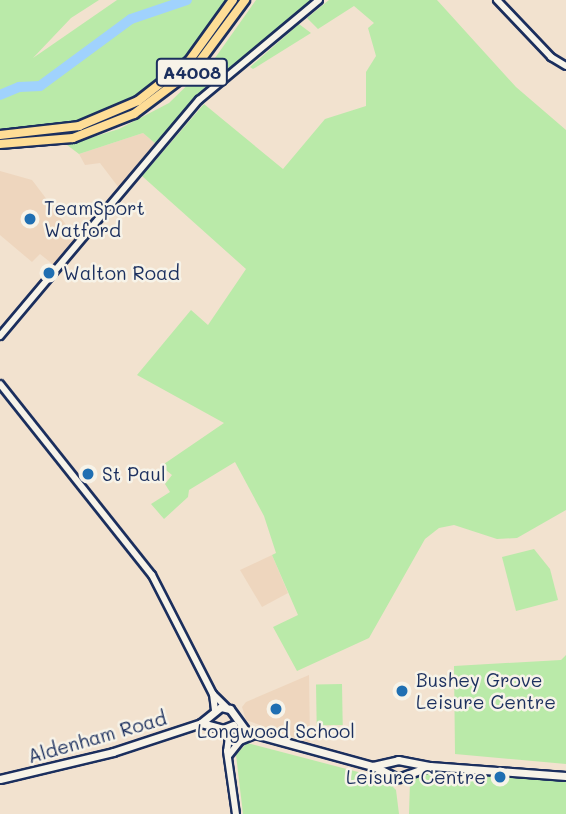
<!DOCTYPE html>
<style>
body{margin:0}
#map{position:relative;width:566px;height:814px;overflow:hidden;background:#f2e2cf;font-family:Mali,sans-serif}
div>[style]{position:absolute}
.built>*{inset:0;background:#eed6be}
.green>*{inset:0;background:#baeaa9;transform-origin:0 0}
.river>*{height:10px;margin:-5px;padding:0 5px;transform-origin:5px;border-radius:5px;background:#a0d2fd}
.roads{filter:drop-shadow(2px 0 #1b2f5e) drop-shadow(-2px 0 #1b2f5e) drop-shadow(0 2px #1b2f5e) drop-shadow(0 -2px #1b2f5e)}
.tertiary>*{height:6px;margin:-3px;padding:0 3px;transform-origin:3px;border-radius:3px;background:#f7f3e8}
.secondary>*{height:7px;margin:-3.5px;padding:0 3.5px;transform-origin:3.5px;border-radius:3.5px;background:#f7f3e8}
.primary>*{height:8px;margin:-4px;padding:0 4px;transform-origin:4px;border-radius:4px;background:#fedd96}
.dots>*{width:19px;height:19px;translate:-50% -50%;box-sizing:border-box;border:4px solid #f7f3e8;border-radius:50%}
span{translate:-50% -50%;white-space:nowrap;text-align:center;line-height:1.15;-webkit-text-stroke:5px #f7f3e8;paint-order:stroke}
.shield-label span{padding:2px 5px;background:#f7f3e8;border:2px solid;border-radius:5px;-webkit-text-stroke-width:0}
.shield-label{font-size:18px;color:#1b2f5e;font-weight:700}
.poi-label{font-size:19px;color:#1b2f5e}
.left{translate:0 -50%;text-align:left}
.right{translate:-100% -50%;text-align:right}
.street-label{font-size:19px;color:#1b2f5e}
</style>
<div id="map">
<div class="built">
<div style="clip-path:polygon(143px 133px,156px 144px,119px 188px,100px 163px,85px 165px,79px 154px)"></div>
<div style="clip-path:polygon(0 171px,32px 180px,77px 239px,55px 266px,40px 254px,32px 262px,0 235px)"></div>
<div style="clip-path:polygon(272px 555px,288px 593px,262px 607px,240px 570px)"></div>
<div style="clip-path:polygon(309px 675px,310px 743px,246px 720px,242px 707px,246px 702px)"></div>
</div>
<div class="green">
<div style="clip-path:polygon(0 0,99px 0,71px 18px,33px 58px,117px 0,230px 0,187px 57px,148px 91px,68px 124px,0 131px)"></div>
<div style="clip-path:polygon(256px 0,311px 0,199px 93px,156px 144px,143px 133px,79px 154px,67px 145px,119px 129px,169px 103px,215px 58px)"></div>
<div style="clip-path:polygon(329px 0,437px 0,516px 87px,566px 130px,566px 510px,517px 538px,497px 539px,454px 525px,439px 528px,425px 539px,369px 638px,297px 671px,273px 627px,298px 615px,272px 555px,276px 553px,264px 516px,235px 462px,189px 490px,188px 497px,164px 519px,151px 504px,170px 492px,165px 484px,172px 475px,161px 466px,224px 423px,137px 375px,191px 310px,208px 325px,246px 269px,142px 176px,204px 104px,283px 169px,325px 119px,366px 106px,366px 72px,376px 56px,368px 28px,374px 23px,354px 6px,318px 29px,307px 18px)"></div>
<div style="clip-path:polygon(299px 24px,311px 33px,253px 69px,250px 67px)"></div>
<div style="clip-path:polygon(534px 549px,550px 569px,558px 600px,516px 611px,502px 557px)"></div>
<div style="clip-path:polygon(566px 655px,566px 764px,455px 754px,454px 666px,561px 660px)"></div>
<div style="left:342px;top:684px;width:41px;height:26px;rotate:89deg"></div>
<div style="clip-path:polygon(247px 743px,385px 779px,396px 790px,399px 814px,243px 814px,236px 755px)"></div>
<div style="clip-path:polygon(436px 772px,566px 781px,566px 814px,409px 814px,410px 781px,417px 774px)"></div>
</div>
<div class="river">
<div style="left:0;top:95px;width:21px;rotate:-23deg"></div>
<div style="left:19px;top:87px;width:21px;rotate:-3deg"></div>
<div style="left:40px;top:86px;width:113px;rotate:-36.4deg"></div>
<div style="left:131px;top:19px;width:59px;rotate:-18.7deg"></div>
</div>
<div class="roads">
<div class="tertiary">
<div style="left:497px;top:0;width:79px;rotate:46.5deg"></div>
<div style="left:551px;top:57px;width:17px;rotate:31deg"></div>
<div style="left:0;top:336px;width:309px;rotate:-49.9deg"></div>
<div style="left:199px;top:100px;width:156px;rotate:-39.8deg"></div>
<div style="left:0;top:384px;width:244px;rotate:51.5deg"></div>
<div style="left:152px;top:575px;width:134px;rotate:62.9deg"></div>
<div style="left:213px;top:694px;width:18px;rotate:45deg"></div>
<div style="left:213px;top:694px;width:17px;rotate:83deg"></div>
<div style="left:230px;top:728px;width:23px;rotate:97deg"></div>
<div style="left:227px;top:751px;width:64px;rotate:81.9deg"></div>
<div style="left:229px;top:755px;width:18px;rotate:-52deg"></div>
<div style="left:240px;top:741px;width:16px;rotate:-22deg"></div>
</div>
<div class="secondary">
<div style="left:201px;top:723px;width:23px;rotate:15deg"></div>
<div style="left:223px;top:729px;width:11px;rotate:-22deg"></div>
<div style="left:230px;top:727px;width:148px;rotate:15.3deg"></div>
<div style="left:373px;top:766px;width:26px;rotate:-13deg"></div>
<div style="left:398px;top:760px;width:33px;rotate:11deg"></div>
<div style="left:430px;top:766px;width:136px;rotate:4.2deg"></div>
<div style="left:373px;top:766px;width:28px;rotate:26deg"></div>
<div style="left:398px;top:778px;width:30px;rotate:-20deg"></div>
<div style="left:0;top:779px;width:116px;rotate:-13.4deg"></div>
<div style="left:113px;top:752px;width:93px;rotate:-18.2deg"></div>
<div style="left:201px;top:723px;width:26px;rotate:-39deg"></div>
<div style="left:221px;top:707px;width:9px;rotate:13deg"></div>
<div style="left:230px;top:709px;width:26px;rotate:54deg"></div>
</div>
<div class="primary">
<div style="left:0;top:135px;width:80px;rotate:-6.5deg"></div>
<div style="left:79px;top:126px;width:64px;rotate:-23deg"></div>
<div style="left:138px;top:101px;width:65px;rotate:-38.1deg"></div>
<div style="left:189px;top:61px;width:75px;rotate:-54.2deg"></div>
<div style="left:0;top:144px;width:73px;rotate:-4.7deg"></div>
<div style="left:73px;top:138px;width:66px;rotate:-21.5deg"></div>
<div style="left:134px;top:114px;width:75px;rotate:-36.9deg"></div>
<div style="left:194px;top:69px;width:86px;rotate:-53.5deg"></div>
</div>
</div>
<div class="dots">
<div style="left:30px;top:219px;background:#1f6fb2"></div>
<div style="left:49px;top:273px;background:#1f6fb2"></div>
<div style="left:88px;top:474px;background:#1f6fb2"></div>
<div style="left:402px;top:691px;background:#1f6fb2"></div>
<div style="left:276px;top:709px;background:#1f6fb2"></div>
<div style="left:500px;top:777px;background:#1f6fb2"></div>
</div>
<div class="shield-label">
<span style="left:192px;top:72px">A4008</span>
</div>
<div class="poi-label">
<span class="left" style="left:44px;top:219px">TeamSport<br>Watford</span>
<span class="left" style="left:63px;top:273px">Walton Road</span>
<span class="left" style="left:102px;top:474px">St Paul</span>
<span class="left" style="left:416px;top:691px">Bushey Grove<br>Leisure Centre</span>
<span style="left:276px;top:731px">Longwood School</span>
<span class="right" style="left:486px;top:777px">Leisure Centre</span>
</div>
<div class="street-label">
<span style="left:97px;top:737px;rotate:-16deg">Aldenham Road</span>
</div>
</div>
